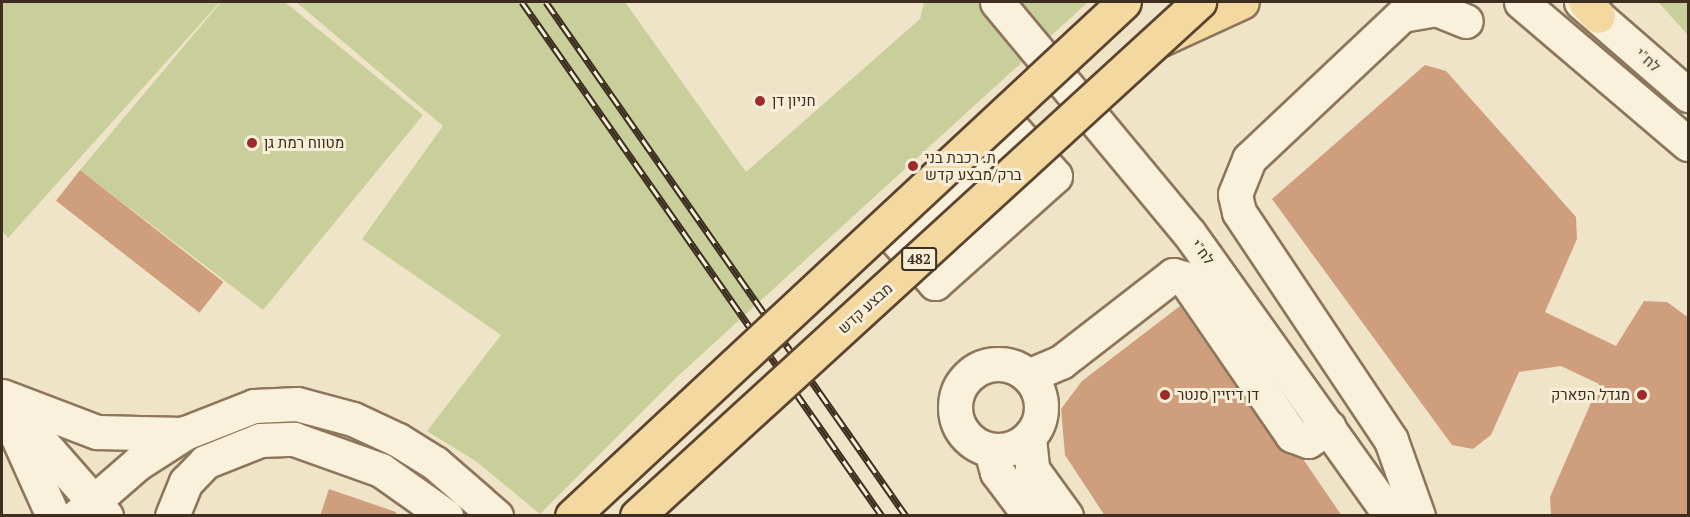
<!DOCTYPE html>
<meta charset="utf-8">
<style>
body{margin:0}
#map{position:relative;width:1690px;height:517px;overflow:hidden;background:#f0e4c8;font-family:"PT Serif",Heebo,serif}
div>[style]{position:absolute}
.green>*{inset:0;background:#c9cf9b}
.building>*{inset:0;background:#cf9f7d;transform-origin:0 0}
.roads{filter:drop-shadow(2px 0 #8d765c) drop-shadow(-2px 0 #8d765c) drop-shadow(0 2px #8d765c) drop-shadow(0 -2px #8d765c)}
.minor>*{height:33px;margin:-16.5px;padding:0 16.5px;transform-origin:16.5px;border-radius:16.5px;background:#faf1dc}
.minor>.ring{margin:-16.5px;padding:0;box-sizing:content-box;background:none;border:33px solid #faf1dc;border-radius:50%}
.major>*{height:33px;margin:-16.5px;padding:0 16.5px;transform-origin:16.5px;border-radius:16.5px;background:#f3d9a0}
.rail>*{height:7px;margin-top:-3.5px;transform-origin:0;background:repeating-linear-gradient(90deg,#f7eed8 0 14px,#3d2e20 0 28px);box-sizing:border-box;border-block:2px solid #3d2e20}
.bridges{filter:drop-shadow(2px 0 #5b4430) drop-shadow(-2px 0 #5b4430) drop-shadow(0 2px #5b4430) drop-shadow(0 -2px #5b4430)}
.major-bridge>*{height:33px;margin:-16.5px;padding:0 16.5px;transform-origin:16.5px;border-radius:16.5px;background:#f3d9a0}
.dots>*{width:16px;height:16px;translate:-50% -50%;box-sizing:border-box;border:3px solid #f7eed8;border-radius:50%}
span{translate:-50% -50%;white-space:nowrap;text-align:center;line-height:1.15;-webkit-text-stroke:6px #f7eed8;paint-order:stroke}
.shield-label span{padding:2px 4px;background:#f7eed8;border:2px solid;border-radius:4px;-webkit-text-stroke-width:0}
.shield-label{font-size:14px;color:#3d2e20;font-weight:700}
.street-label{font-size:15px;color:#3d2e20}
.poi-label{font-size:15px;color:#3d2e20}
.left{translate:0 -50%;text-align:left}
.right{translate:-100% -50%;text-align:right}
.frame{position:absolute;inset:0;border:3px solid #3d2e20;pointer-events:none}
</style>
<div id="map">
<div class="green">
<div style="clip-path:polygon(2px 2px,220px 2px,8px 238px,2px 231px)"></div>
<div style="clip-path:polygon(221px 2px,285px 2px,423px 115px,263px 310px,80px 170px)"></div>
<div style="clip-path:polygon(296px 2px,625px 2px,746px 172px,920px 19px,924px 2px,1088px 2px,678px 376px,540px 514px,477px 462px,427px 431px,501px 335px,362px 239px,443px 126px)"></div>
<div style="clip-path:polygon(1658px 2px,1688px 2px,1688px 35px)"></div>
</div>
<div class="building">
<div style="clip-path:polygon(1425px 65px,1446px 71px,1576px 217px,1577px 239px,1545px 312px,1616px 346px,1644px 301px,1667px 302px,1689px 318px,1689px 516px,1551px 516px,1550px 497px,1599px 384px,1561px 366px,1519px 372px,1491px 435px,1473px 449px,1452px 445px,1272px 199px)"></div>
<div style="left:80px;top:170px;width:182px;height:39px;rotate:38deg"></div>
<div style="clip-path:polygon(1180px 306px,1277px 446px,1303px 459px,1342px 516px,1105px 516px,1065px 455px,1061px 409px,1082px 381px)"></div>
<div style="clip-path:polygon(329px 489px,396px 512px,396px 516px,320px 516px)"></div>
</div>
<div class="roads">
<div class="minor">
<div style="left:997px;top:2px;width:300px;rotate:50.3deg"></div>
<div style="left:1189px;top:233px;width:348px;rotate:54.5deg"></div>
<div style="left:1521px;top:2px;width:219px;rotate:40.4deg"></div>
<div style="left:1581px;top:2px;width:142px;rotate:41deg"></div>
<div style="left:1012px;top:128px;width:64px;rotate:48.1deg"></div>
<div style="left:1055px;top:176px;width:161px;rotate:138.3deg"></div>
<div style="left:935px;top:283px;width:64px;rotate:-131.9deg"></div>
<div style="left:892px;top:235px;width:161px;rotate:-41.7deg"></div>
<div class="ring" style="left:955px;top:364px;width:53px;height:53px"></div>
<div style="left:1028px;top:376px;width:36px;rotate:-23deg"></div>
<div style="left:1061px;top:362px;width:142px;rotate:-37.8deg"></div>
<div style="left:1173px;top:275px;width:11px;rotate:15deg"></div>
<div style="left:1184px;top:278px;width:191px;rotate:55.5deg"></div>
<div style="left:1292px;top:435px;width:17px;rotate:21deg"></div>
<div style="left:1308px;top:441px;width:25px;rotate:-34deg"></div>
<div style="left:2px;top:396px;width:102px;rotate:20.8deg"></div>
<div style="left:97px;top:432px;width:86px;rotate:1.3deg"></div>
<div style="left:8px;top:404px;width:149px;rotate:48.8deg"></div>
<div style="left:6px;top:411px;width:115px;rotate:65.9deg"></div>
<div style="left:1029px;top:438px;width:31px;rotate:84deg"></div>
<div style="left:1032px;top:469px;width:58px;rotate:54.1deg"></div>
<div style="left:991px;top:450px;width:23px;rotate:75deg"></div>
<div style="left:997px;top:472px;width:55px;rotate:53.1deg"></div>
<div style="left:77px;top:516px;width:81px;rotate:-41deg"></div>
<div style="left:138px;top:463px;width:56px;rotate:-32.6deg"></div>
<div style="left:185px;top:433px;width:74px;rotate:-21.4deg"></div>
<div style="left:254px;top:406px;width:43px;rotate:-2.7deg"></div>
<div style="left:297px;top:404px;width:58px;rotate:15deg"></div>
<div style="left:353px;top:419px;width:50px;rotate:25deg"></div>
<div style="left:398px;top:440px;width:44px;rotate:31.9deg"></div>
<div style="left:435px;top:463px;width:81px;rotate:41deg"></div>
<div style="left:172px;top:516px;width:37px;rotate:-68deg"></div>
<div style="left:186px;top:482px;width:28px;rotate:-46deg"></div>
<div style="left:205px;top:462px;width:59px;rotate:-21.8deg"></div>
<div style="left:260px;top:440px;width:34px;rotate:-2deg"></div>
<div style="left:294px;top:439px;width:92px;rotate:19.6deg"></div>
<div style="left:381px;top:470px;width:80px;rotate:35.3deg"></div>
<div style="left:1418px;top:516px;width:81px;rotate:-109.6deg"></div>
<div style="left:1391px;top:440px;width:274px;rotate:-123.7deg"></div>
<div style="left:1239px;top:212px;width:18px;rotate:-103deg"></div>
<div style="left:1235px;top:194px;width:38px;rotate:-68deg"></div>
<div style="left:1249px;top:159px;width:210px;rotate:-43.3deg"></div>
<div style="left:1402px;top:15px;width:35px;rotate:-10deg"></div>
<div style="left:1436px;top:9px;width:32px;rotate:22deg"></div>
</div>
<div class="major">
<div style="left:1585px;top:2px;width:19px;rotate:47deg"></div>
<div style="left:1159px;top:40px;width:91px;rotate:-24.6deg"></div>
</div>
</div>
<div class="rail">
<div style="left:522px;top:2px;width:628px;rotate:54.99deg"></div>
<div style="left:546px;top:2px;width:628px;rotate:54.99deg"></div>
</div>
<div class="bridges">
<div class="major-bridge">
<div style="left:572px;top:516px;width:754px;rotate:-42.96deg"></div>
<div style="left:637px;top:516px;width:762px;rotate:-42.45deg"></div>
</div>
</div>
<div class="dots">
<div style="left:760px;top:101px;background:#9e2a2b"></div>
<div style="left:252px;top:143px;background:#9e2a2b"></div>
<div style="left:913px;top:166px;background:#9e2a2b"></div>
<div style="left:1165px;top:395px;background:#9e2a2b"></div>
<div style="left:1642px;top:395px;background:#9e2a2b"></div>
</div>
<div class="shield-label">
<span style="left:919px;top:259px">482</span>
</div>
<div class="street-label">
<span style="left:1648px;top:60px;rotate:41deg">לח"י</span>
<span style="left:1203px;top:252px;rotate:53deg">לח"י</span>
<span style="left:865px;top:308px;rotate:-42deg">מבצע קדש</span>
</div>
<div class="poi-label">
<span class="left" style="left:772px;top:101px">חניון דן</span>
<span class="left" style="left:264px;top:143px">מטווח רמת גן</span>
<span class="left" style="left:925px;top:166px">ת. רכבת בני<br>ברק/מבצע קדש</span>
<span class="left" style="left:1177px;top:395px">דן דיזיין סנטר</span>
<span class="right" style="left:1630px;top:395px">מגדל הפארק</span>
</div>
<div class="frame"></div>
</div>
